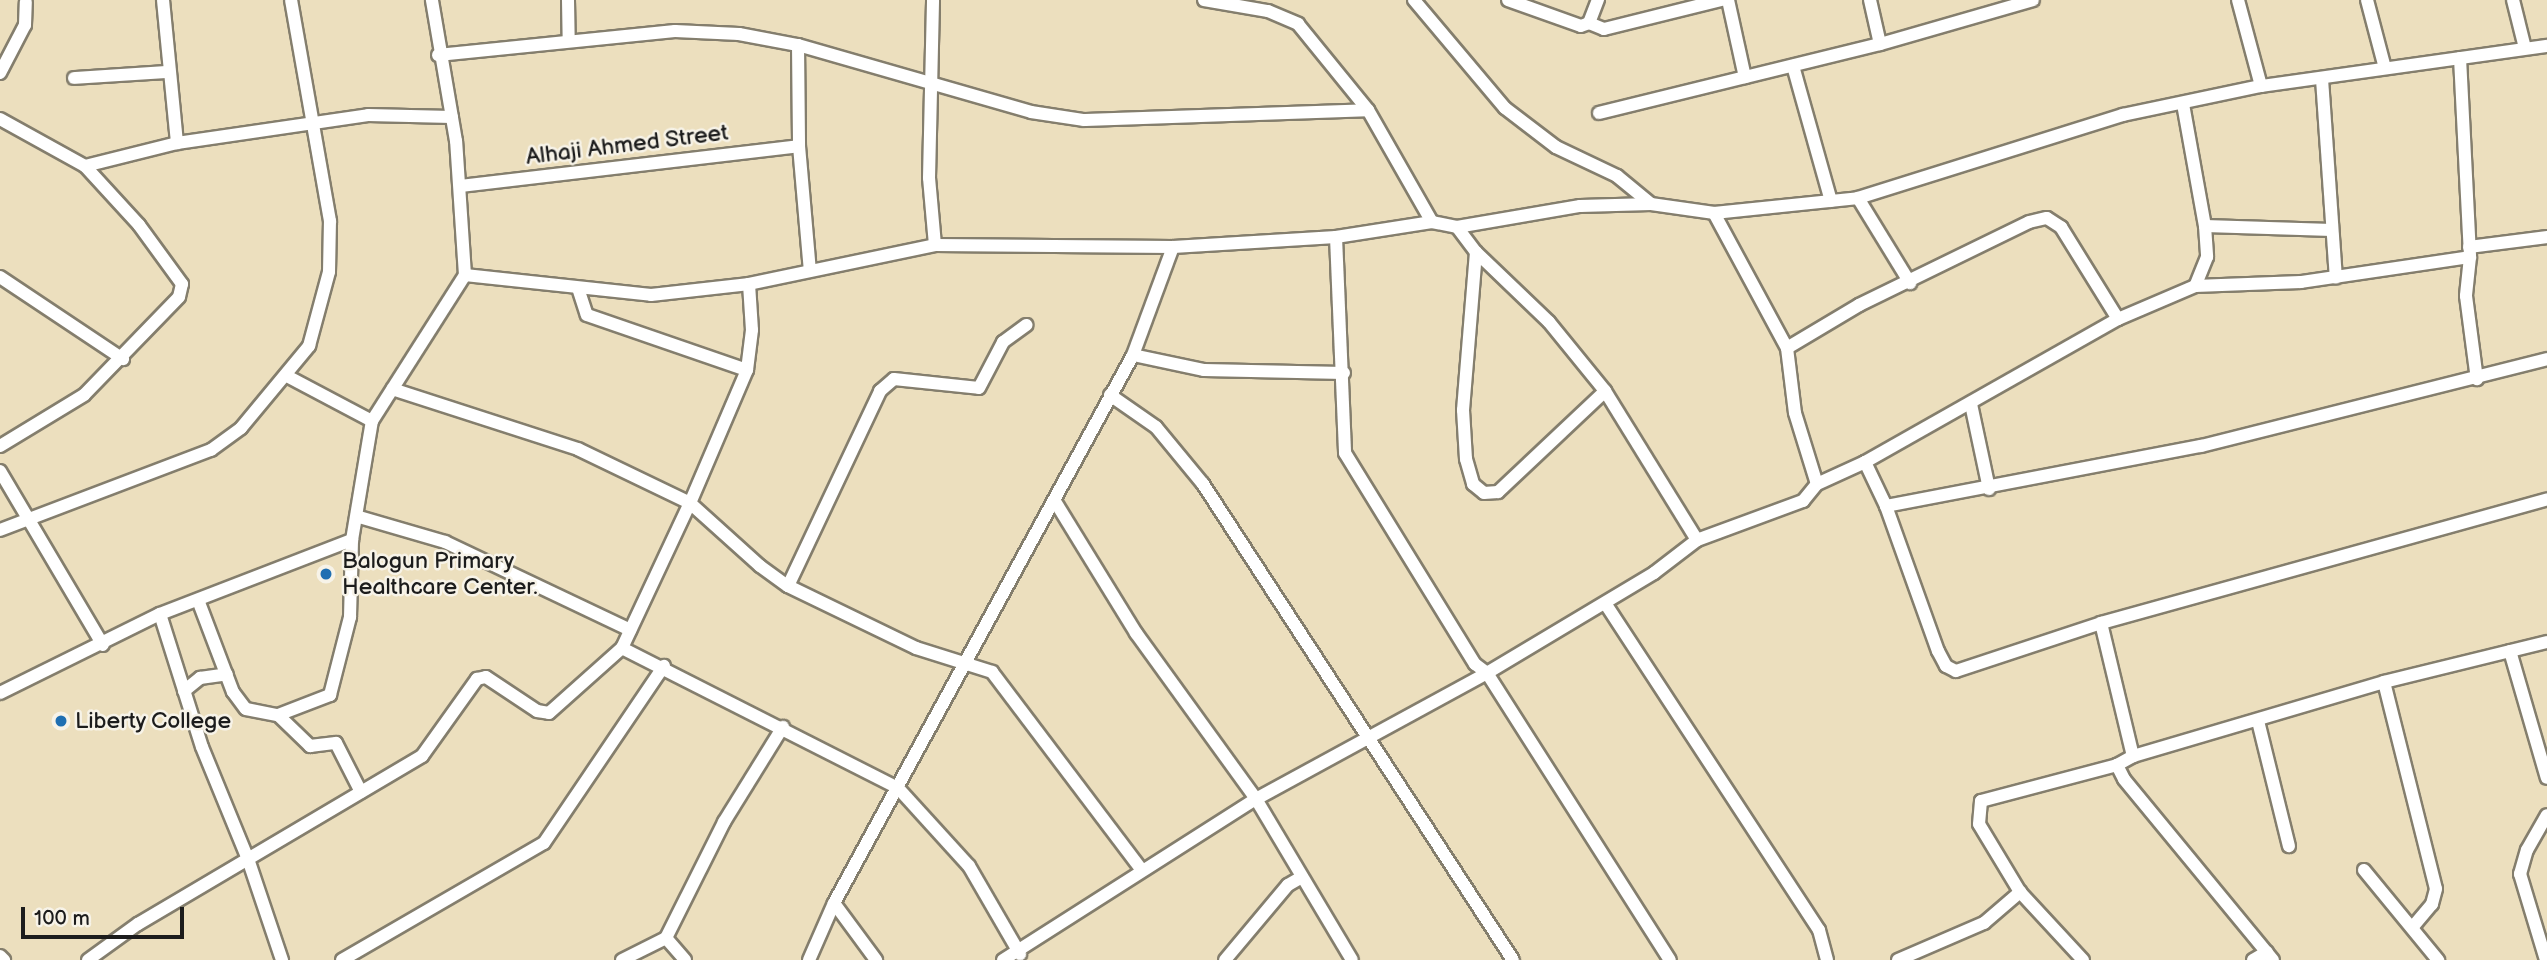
<!DOCTYPE html>
<style>
body{margin:0}
#map{position:relative;width:2547px;height:960px;overflow:hidden;background:#ecdfbe;font-family:"Balsamiq Sans",sans-serif}
div>[style]{position:absolute}
.roads{filter:drop-shadow(2px 0 #847e6d) drop-shadow(-2px 0 #847e6d) drop-shadow(0 2px #847e6d) drop-shadow(0 -2px #847e6d)}
.minor>*{height:12px;margin:-6px;padding:0 6px;transform-origin:6px;border-radius:6px;background:#fff}
.dots>*{width:19px;height:19px;translate:-50% -50%;box-sizing:border-box;border:4px solid #f7f3e8;border-radius:50%}
span{translate:-50% -50%;white-space:nowrap;text-align:center;line-height:1.15;-webkit-text-stroke:5px #f7f3e8;paint-order:stroke}
.street-label{font-size:23px;color:#1c1c1c}
.poi-label{font-size:23px;color:#1c1c1c}
.left{translate:0 -50%;text-align:left}
.scale{position:absolute;left:21px;top:907px;width:163px;height:32px;box-sizing:border-box;border:4px solid #1c1c1c;border-top:0;padding-left:9px;font-size:21px;line-height:24px;white-space:nowrap;color:#1c1c1c;-webkit-text-stroke:5px #f7f3e8;paint-order:stroke}
</style>
<div id="map">
<div class="roads">
<div class="minor">
<div style="left:163px;top:0;width:144px;rotate:84.4deg"></div>
<div style="left:568px;top:0;width:39px;rotate:89deg"></div>
<div style="left:1204px;top:0;width:65px;rotate:9.8deg"></div>
<div style="left:1268px;top:11px;width:33px;rotate:23deg"></div>
<div style="left:1298px;top:24px;width:111px;rotate:50.9deg"></div>
<div style="left:1368px;top:110px;width:129px;rotate:60.3deg"></div>
<div style="left:1414px;top:0;width:141px;rotate:49.9deg"></div>
<div style="left:1505px;top:108px;width:64px;rotate:37.4deg"></div>
<div style="left:1556px;top:147px;width:68px;rotate:25.4deg"></div>
<div style="left:1617px;top:176px;width:44px;rotate:39.5deg"></div>
<div style="left:1508px;top:0;width:77px;rotate:19.6deg"></div>
<div style="left:1581px;top:26px;width:9px;rotate:-21deg"></div>
<div style="left:1589px;top:23px;width:25px;rotate:-69deg"></div>
<div style="left:1728px;top:0;width:79px;rotate:77.6deg"></div>
<div style="left:1870px;top:0;width:45px;rotate:77.2deg"></div>
<div style="left:2238px;top:0;width:89px;rotate:75deg"></div>
<div style="left:2367px;top:0;width:70px;rotate:75.2deg"></div>
<div style="left:2513px;top:0;width:49px;rotate:76deg"></div>
<div style="left:1589px;top:23px;width:16px;rotate:22deg"></div>
<div style="left:1604px;top:29px;width:121px;rotate:-13.9deg"></div>
<div style="left:798px;top:45px;width:101px;rotate:89.4deg"></div>
<div style="left:799px;top:146px;width:125px;rotate:85deg"></div>
<div style="left:438px;top:55px;width:238px;rotate:-5.8deg"></div>
<div style="left:675px;top:31px;width:64px;rotate:2.7deg"></div>
<div style="left:739px;top:34px;width:60px;rotate:10.6deg"></div>
<div style="left:798px;top:45px;width:242px;rotate:16deg"></div>
<div style="left:1031px;top:112px;width:54px;rotate:8.6deg"></div>
<div style="left:1084px;top:120px;width:284px;rotate:-2deg"></div>
<div style="left:2460px;top:58px;width:199px;rotate:87.1deg"></div>
<div style="left:2470px;top:257px;width:39px;rotate:96deg"></div>
<div style="left:2466px;top:296px;width:84px;rotate:82.5deg"></div>
<div style="left:1793px;top:66px;width:140px;rotate:74.3deg"></div>
<div style="left:0;top:73px;width:54px;rotate:-62.5deg"></div>
<div style="left:25px;top:25px;width:23px;rotate:-88deg"></div>
<div style="left:74px;top:78px;width:94px;rotate:-3.7deg"></div>
<div style="left:2322px;top:79px;width:199px;rotate:86deg"></div>
<div style="left:2183px;top:104px;width:124px;rotate:79.8deg"></div>
<div style="left:2205px;top:226px;width:31px;rotate:86deg"></div>
<div style="left:2207px;top:257px;width:31px;rotate:112deg"></div>
<div style="left:1599px;top:113px;width:289px;rotate:-13.8deg"></div>
<div style="left:1880px;top:44px;width:159px;rotate:-16deg"></div>
<div style="left:0;top:119px;width:97px;rotate:28.9deg"></div>
<div style="left:85px;top:166px;width:80px;rotate:47.5deg"></div>
<div style="left:139px;top:225px;width:73px;rotate:53.9deg"></div>
<div style="left:182px;top:284px;width:13px;rotate:103deg"></div>
<div style="left:179px;top:297px;width:136px;rotate:134.1deg"></div>
<div style="left:84px;top:395px;width:98px;rotate:148.7deg"></div>
<div style="left:85px;top:166px;width:95px;rotate:-14deg"></div>
<div style="left:177px;top:143px;width:193px;rotate:-8.3deg"></div>
<div style="left:368px;top:115px;width:84px;rotate:1.4deg"></div>
<div style="left:460px;top:186px;width:341px;rotate:-6.7deg"></div>
<div style="left:1858px;top:198px;width:100px;rotate:58.5deg"></div>
<div style="left:1714px;top:213px;width:153px;rotate:61.6deg"></div>
<div style="left:1787px;top:348px;width:65px;rotate:83deg"></div>
<div style="left:1795px;top:413px;width:74px;rotate:72.8deg"></div>
<div style="left:2205px;top:226px;width:127px;rotate:1.8deg"></div>
<div style="left:1457px;top:227px;width:31px;rotate:53deg"></div>
<div style="left:1476px;top:252px;width:101px;rotate:43.8deg"></div>
<div style="left:1549px;top:322px;width:89px;rotate:50.9deg"></div>
<div style="left:1605px;top:391px;width:175px;rotate:58.3deg"></div>
<div style="left:1336px;top:237px;width:216px;rotate:87.6deg"></div>
<div style="left:1345px;top:453px;width:248px;rotate:58.4deg"></div>
<div style="left:1475px;top:664px;width:15px;rotate:37deg"></div>
<div style="left:1487px;top:673px;width:340px;rotate:57.5deg"></div>
<div style="left:935px;top:245px;width:238px;rotate:0.5deg"></div>
<div style="left:1173px;top:247px;width:163px;rotate:-3.5deg"></div>
<div style="left:1336px;top:237px;width:97px;rotate:-8.9deg"></div>
<div style="left:1432px;top:222px;width:25px;rotate:11deg"></div>
<div style="left:1457px;top:227px;width:125px;rotate:-9.7deg"></div>
<div style="left:1580px;top:206px;width:71px;rotate:-1.6deg"></div>
<div style="left:1651px;top:204px;width:64px;rotate:8.1deg"></div>
<div style="left:1714px;top:213px;width:145px;rotate:-5.9deg"></div>
<div style="left:1858px;top:198px;width:278px;rotate:-17.4deg"></div>
<div style="left:2123px;top:115px;width:141px;rotate:-11.9deg"></div>
<div style="left:2261px;top:86px;width:289px;rotate:-8deg"></div>
<div style="left:2469px;top:247px;width:79px;rotate:-7.3deg"></div>
<div style="left:1476px;top:252px;width:159px;rotate:94.7deg"></div>
<div style="left:1463px;top:410px;width:49px;rotate:86.5deg"></div>
<div style="left:1466px;top:459px;width:26px;rotate:74deg"></div>
<div style="left:1473px;top:484px;width:14px;rotate:39deg"></div>
<div style="left:1484px;top:493px;width:14px;rotate:-4deg"></div>
<div style="left:1498px;top:492px;width:147px;rotate:-43.3deg"></div>
<div style="left:465px;top:275px;width:187px;rotate:6.1deg"></div>
<div style="left:651px;top:295px;width:99px;rotate:-6.4deg"></div>
<div style="left:749px;top:284px;width:46px;rotate:86.3deg"></div>
<div style="left:752px;top:330px;width:40px;rotate:97.1deg"></div>
<div style="left:747px;top:370px;width:145px;rotate:113.2deg"></div>
<div style="left:690px;top:503px;width:94px;rotate:42deg"></div>
<div style="left:760px;top:566px;width:34px;rotate:36deg"></div>
<div style="left:788px;top:586px;width:142px;rotate:25.8deg"></div>
<div style="left:916px;top:648px;width:80px;rotate:17.5deg"></div>
<div style="left:992px;top:672px;width:248px;rotate:52.9deg"></div>
<div style="left:0;top:277px;width:148px;rotate:33.7deg"></div>
<div style="left:749px;top:284px;width:190px;rotate:-11.8deg"></div>
<div style="left:935px;top:245px;width:67px;rotate:-95.1deg"></div>
<div style="left:929px;top:178px;width:178px;rotate:-88.7deg"></div>
<div style="left:578px;top:288px;width:28px;rotate:72deg"></div>
<div style="left:587px;top:315px;width:169px;rotate:19deg"></div>
<div style="left:1787px;top:348px;width:84px;rotate:-30.8deg"></div>
<div style="left:1859px;top:305px;width:189px;rotate:-26deg"></div>
<div style="left:2029px;top:222px;width:18px;rotate:-13deg"></div>
<div style="left:2047px;top:218px;width:17px;rotate:33deg"></div>
<div style="left:2061px;top:227px;width:108px;rotate:58.2deg"></div>
<div style="left:1133px;top:355px;width:73px;rotate:11.9deg"></div>
<div style="left:1204px;top:370px;width:140px;rotate:1.2deg"></div>
<div style="left:287px;top:376px;width:96px;rotate:27.9deg"></div>
<div style="left:1110px;top:395px;width:56px;rotate:34.8deg"></div>
<div style="left:1156px;top:427px;width:74px;rotate:50.5deg"></div>
<div style="left:1203px;top:484px;width:568px;rotate:56.93deg"></div>
<div style="left:1971px;top:404px;width:87px;rotate:78deg"></div>
<div style="left:1865px;top:462px;width:49px;rotate:64.5deg"></div>
<div style="left:1886px;top:506px;width:154px;rotate:70.3deg"></div>
<div style="left:1938px;top:651px;width:17px;rotate:62deg"></div>
<div style="left:1946px;top:666px;width:11px;rotate:27deg"></div>
<div style="left:1956px;top:671px;width:153px;rotate:-18.3deg"></div>
<div style="left:2101px;top:623px;width:463px;rotate:-15.5deg"></div>
<div style="left:0;top:471px;width:202px;rotate:59.4deg"></div>
<div style="left:1056px;top:503px;width:153px;rotate:58.4deg"></div>
<div style="left:1136px;top:633px;width:205px;rotate:54.1deg"></div>
<div style="left:1256px;top:799px;width:187px;rotate:59.2deg"></div>
<div style="left:1886px;top:506px;width:321px;rotate:-10.8deg"></div>
<div style="left:2201px;top:446px;width:357px;rotate:-14.1deg"></div>
<div style="left:359px;top:517px;width:90px;rotate:16.2deg"></div>
<div style="left:445px;top:542px;width:205px;rotate:25.4deg"></div>
<div style="left:0;top:530px;width:226px;rotate:-20.8deg"></div>
<div style="left:211px;top:450px;width:37px;rotate:-36deg"></div>
<div style="left:241px;top:428px;width:107px;rotate:-50.3deg"></div>
<div style="left:309px;top:346px;width:77px;rotate:-74.9deg"></div>
<div style="left:329px;top:272px;width:51px;rotate:-88.9deg"></div>
<div style="left:330px;top:221px;width:224px;rotate:-100deg"></div>
<div style="left:788px;top:586px;width:216px;rotate:-64.7deg"></div>
<div style="left:880px;top:391px;width:18px;rotate:-41deg"></div>
<div style="left:894px;top:379px;width:85px;rotate:6deg"></div>
<div style="left:979px;top:388px;width:52px;rotate:-62.4deg"></div>
<div style="left:1003px;top:342px;width:29px;rotate:-36deg"></div>
<div style="left:198px;top:600px;width:98px;rotate:69.2deg"></div>
<div style="left:233px;top:692px;width:21px;rotate:53deg"></div>
<div style="left:246px;top:709px;width:33px;rotate:11deg"></div>
<div style="left:278px;top:715px;width:56px;rotate:-21deg"></div>
<div style="left:330px;top:695px;width:81px;rotate:-75.6deg"></div>
<div style="left:350px;top:617px;width:77px;rotate:-88.5deg"></div>
<div style="left:352px;top:540px;width:121px;rotate:-80.5deg"></div>
<div style="left:372px;top:421px;width:173px;rotate:-57.5deg"></div>
<div style="left:465px;top:275px;width:134px;rotate:-93.8deg"></div>
<div style="left:456px;top:141px;width:143px;rotate:-99.7deg"></div>
<div style="left:1605px;top:603px;width:391px;rotate:56.8deg"></div>
<div style="left:1819px;top:930px;width:31px;rotate:75deg"></div>
<div style="left:160px;top:614px;width:139px;rotate:72.5deg"></div>
<div style="left:202px;top:747px;width:121px;rotate:67.7deg"></div>
<div style="left:248px;top:859px;width:107px;rotate:71.4deg"></div>
<div style="left:2101px;top:623px;width:137px;rotate:76.5deg"></div>
<div style="left:622px;top:648px;width:309px;rotate:26.9deg"></div>
<div style="left:898px;top:788px;width:105px;rotate:47.7deg"></div>
<div style="left:969px;top:866px;width:102px;rotate:59.9deg"></div>
<div style="left:2510px;top:651px;width:132px;rotate:73.8deg"></div>
<div style="left:2384px;top:682px;width:213px;rotate:75.9deg"></div>
<div style="left:2436px;top:889px;width:16px;rotate:105deg"></div>
<div style="left:2432px;top:904px;width:30px;rotate:130deg"></div>
<div style="left:184px;top:691px;width:21px;rotate:-39deg"></div>
<div style="left:200px;top:678px;width:27px;rotate:-8deg"></div>
<div style="left:0;top:693px;width:178px;rotate:-26.3deg"></div>
<div style="left:160px;top:614px;width:206px;rotate:-21.1deg"></div>
<div style="left:278px;top:715px;width:45px;rotate:44.1deg"></div>
<div style="left:310px;top:746px;width:26px;rotate:-7deg"></div>
<div style="left:336px;top:743px;width:55px;rotate:63deg"></div>
<div style="left:2258px;top:721px;width:129px;rotate:76.1deg"></div>
<div style="left:2364px;top:870px;width:117px;rotate:50.6deg"></div>
<div style="left:834px;top:903px;width:71px;rotate:53.6deg"></div>
<div style="left:666px;top:938px;width:29px;rotate:49deg"></div>
<div style="left:0;top:956px;width:6px;rotate:45deg"></div>
<div style="left:88px;top:960px;width:62px;rotate:-35.8deg"></div>
<div style="left:138px;top:924px;width:330px;rotate:-30.6deg"></div>
<div style="left:422px;top:756px;width:95px;rotate:-54.5deg"></div>
<div style="left:477px;top:679px;width:9px;rotate:-13deg"></div>
<div style="left:486px;top:677px;width:61px;rotate:33.7deg"></div>
<div style="left:537px;top:711px;width:12px;rotate:9deg"></div>
<div style="left:549px;top:713px;width:98px;rotate:-41.7deg"></div>
<div style="left:622px;top:648px;width:160px;rotate:-64.9deg"></div>
<div style="left:690px;top:503px;width:124px;rotate:-154.3deg"></div>
<div style="left:578px;top:449px;width:195px;rotate:-162.1deg"></div>
<div style="left:342px;top:960px;width:233px;rotate:-30.1deg"></div>
<div style="left:544px;top:843px;width:214px;rotate:-55.9deg"></div>
<div style="left:622px;top:960px;width:49px;rotate:-26.6deg"></div>
<div style="left:666px;top:938px;width:130px;rotate:-63.4deg"></div>
<div style="left:724px;top:822px;width:112px;rotate:-58.2deg"></div>
<div style="left:809px;top:960px;width:62px;rotate:-66.3deg"></div>
<div style="left:834px;top:903px;width:624px;rotate:-61.38deg"></div>
<div style="left:1133px;top:355px;width:115px;rotate:-69.7deg"></div>
<div style="left:1003px;top:960px;width:300px;rotate:-32.5deg"></div>
<div style="left:1256px;top:799px;width:263px;rotate:-28.6deg"></div>
<div style="left:1487px;top:673px;width:195px;rotate:-30.9deg"></div>
<div style="left:1654px;top:573px;width:54px;rotate:-37.5deg"></div>
<div style="left:1697px;top:540px;width:113px;rotate:-20.2deg"></div>
<div style="left:1803px;top:501px;width:22px;rotate:-51deg"></div>
<div style="left:1817px;top:484px;width:53px;rotate:-24.6deg"></div>
<div style="left:1865px;top:462px;width:291px;rotate:-29.5deg"></div>
<div style="left:2118px;top:319px;width:84px;rotate:-23.2deg"></div>
<div style="left:2195px;top:286px;width:106px;rotate:-2.2deg"></div>
<div style="left:2301px;top:282px;width:171px;rotate:-8.4deg"></div>
<div style="left:1225px;top:960px;width:98px;rotate:-50deg"></div>
<div style="left:1288px;top:885px;width:16px;rotate:-30deg"></div>
<div style="left:1898px;top:960px;width:94px;rotate:-23.3deg"></div>
<div style="left:1984px;top:923px;width:48px;rotate:-40.7deg"></div>
<div style="left:2083px;top:960px;width:93px;rotate:-132.8deg"></div>
<div style="left:2020px;top:892px;width:79px;rotate:-121.1deg"></div>
<div style="left:1979px;top:824px;width:23px;rotate:-85deg"></div>
<div style="left:1981px;top:801px;width:141px;rotate:-14.8deg"></div>
<div style="left:2253px;top:960px;width:16px;rotate:-30deg"></div>
<div style="left:2273px;top:960px;width:234px;rotate:-129.5deg"></div>
<div style="left:2124px;top:779px;width:16px;rotate:-117deg"></div>
<div style="left:2117px;top:765px;width:18px;rotate:-29deg"></div>
<div style="left:2133px;top:756px;width:262px;rotate:-16.4deg"></div>
<div style="left:2384px;top:682px;width:168px;rotate:-13.8deg"></div>
<div style="left:2546px;top:960px;width:90px;rotate:-106.8deg"></div>
<div style="left:2520px;top:874px;width:25px;rotate:-74deg"></div>
<div style="left:2527px;top:850px;width:40px;rotate:-60.3deg"></div>
</div>
</div>
<div class="dots">
<div style="left:326px;top:574px;background:#1f6fb2"></div>
<div style="left:61px;top:721px;background:#1f6fb2"></div>
</div>
<div class="street-label">
<span style="left:627px;top:145px;rotate:-7deg">Alhaji Ahmed Street</span>
</div>
<div class="poi-label">
<span class="left" style="left:342px;top:574px">Balogun Primary<br>Healthcare Center.</span>
<span class="left" style="left:75px;top:721px">Liberty College</span>
</div>
<div class="scale">100 m</div>
</div>
